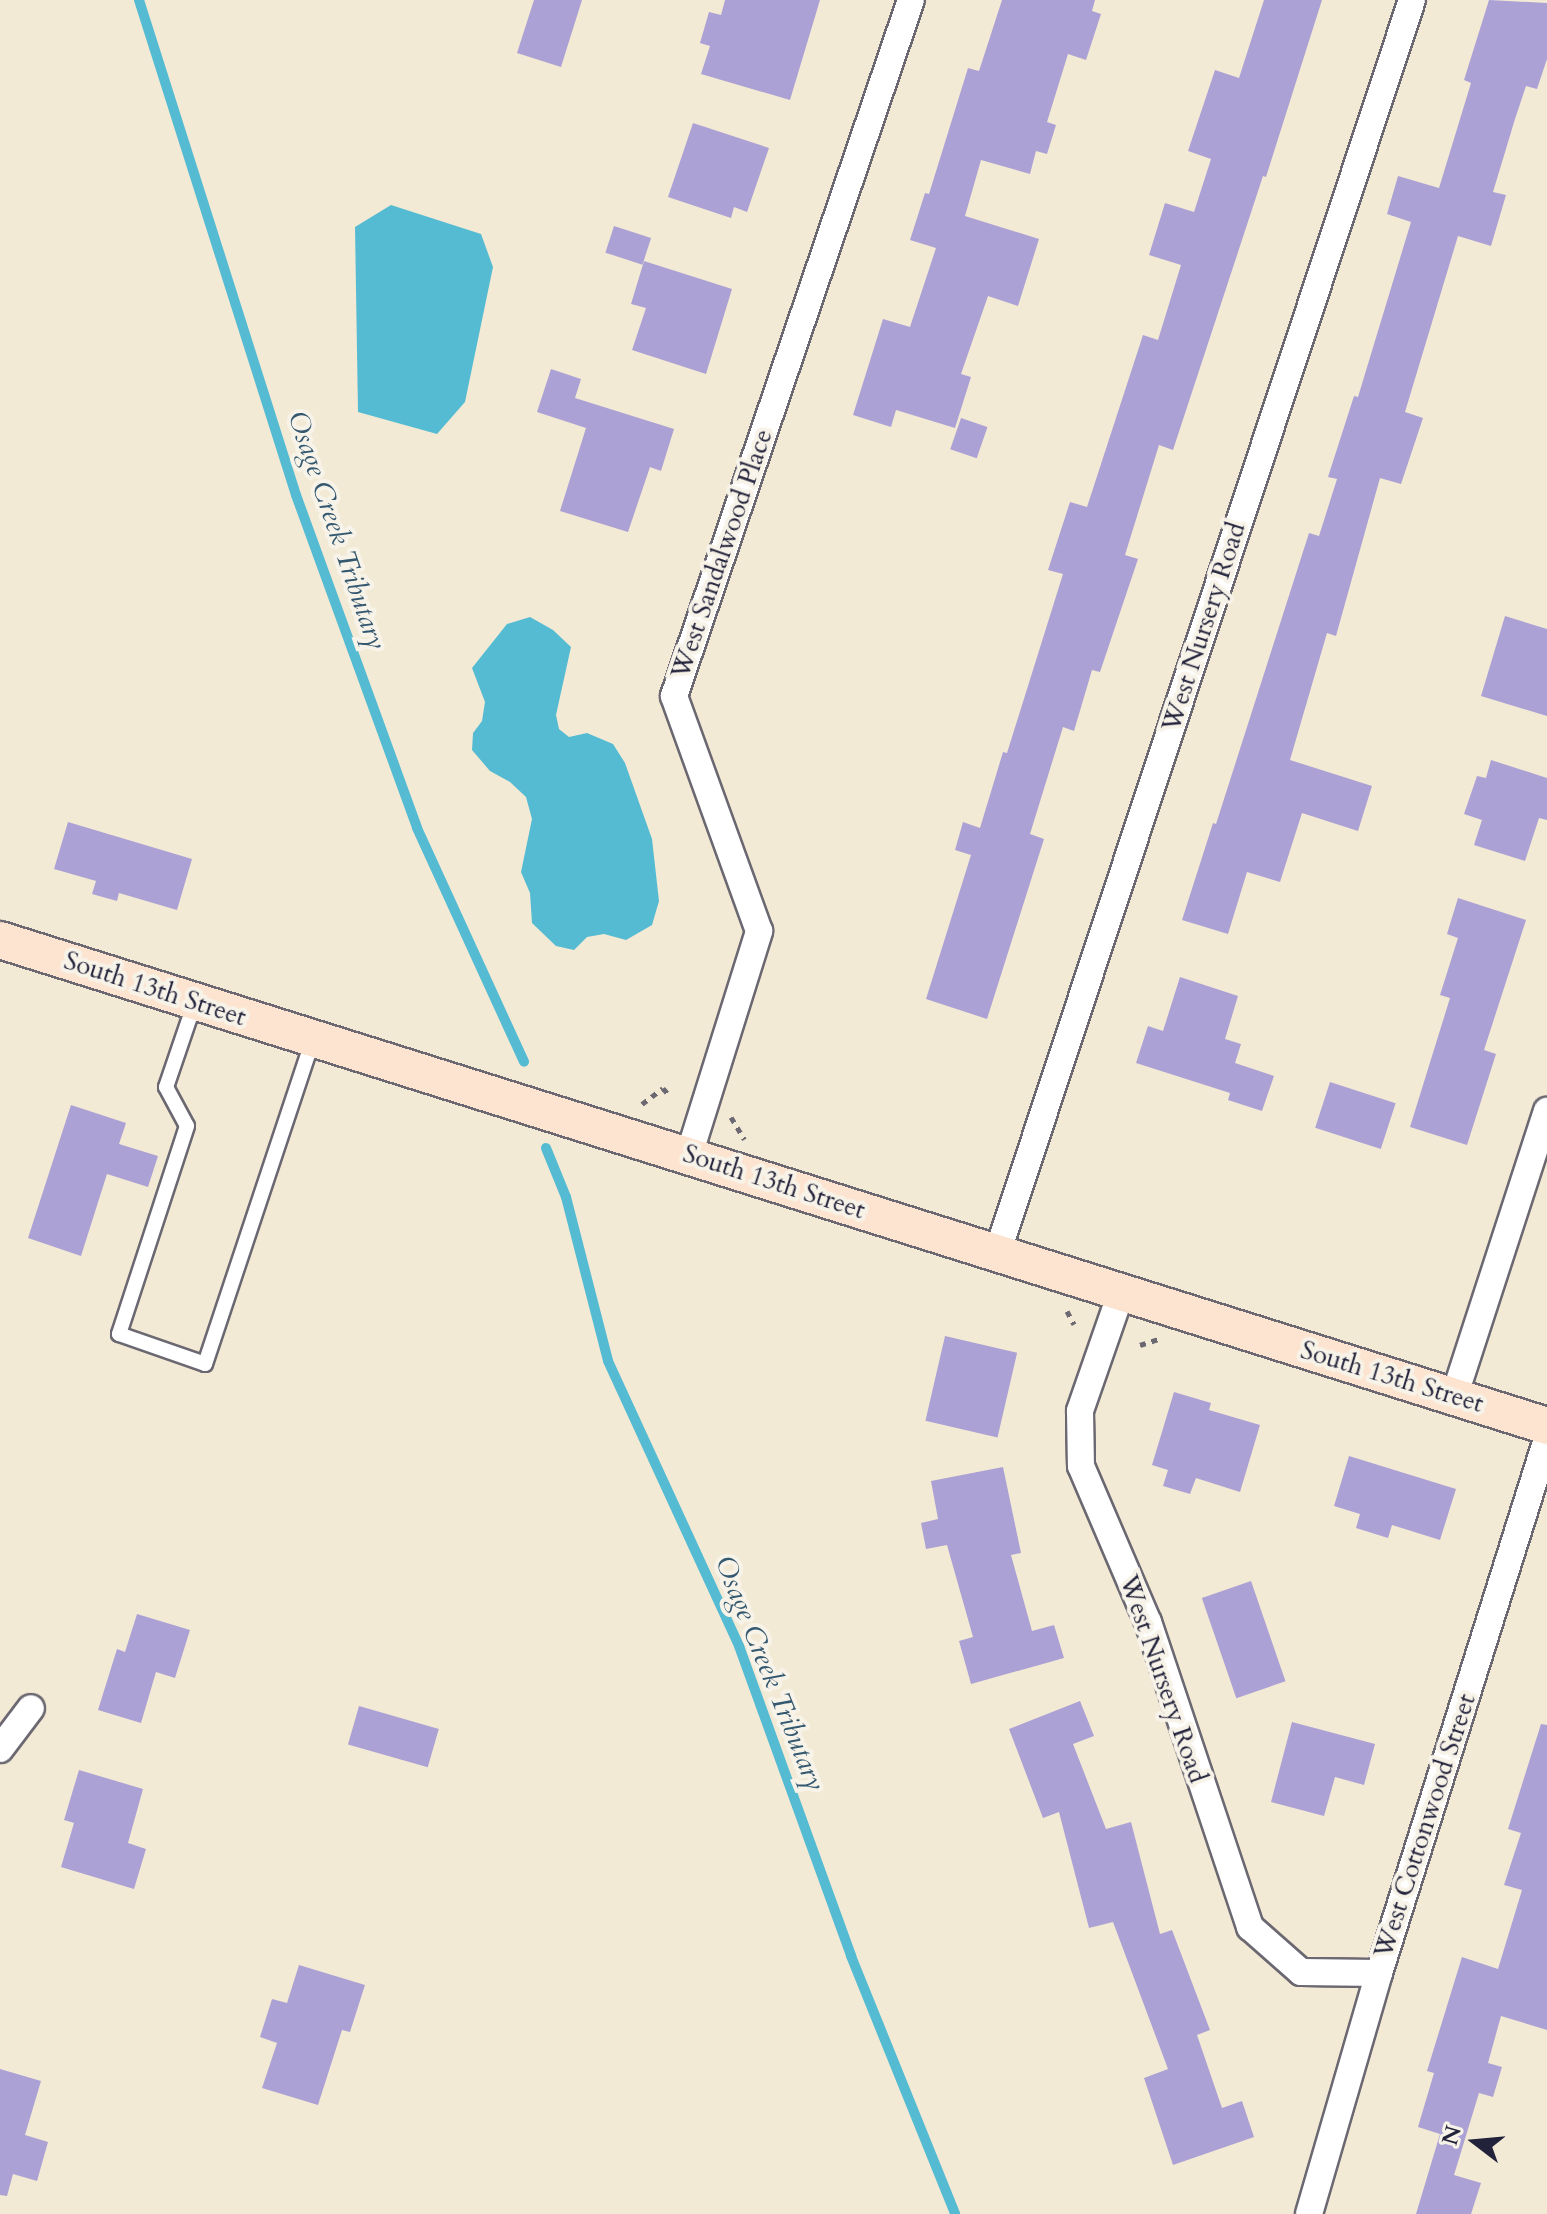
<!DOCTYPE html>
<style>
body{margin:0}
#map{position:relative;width:1547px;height:2214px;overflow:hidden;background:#f3ead5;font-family:Cardo,serif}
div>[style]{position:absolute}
.water>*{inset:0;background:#55bbd3}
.stream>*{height:10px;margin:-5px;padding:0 5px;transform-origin:5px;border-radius:5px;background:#55bbd3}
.building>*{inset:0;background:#aca1d4;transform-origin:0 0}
.path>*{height:5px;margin-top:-2.5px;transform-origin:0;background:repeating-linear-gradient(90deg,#6b6871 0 6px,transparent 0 12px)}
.roads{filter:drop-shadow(2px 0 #6b6871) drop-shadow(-2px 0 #6b6871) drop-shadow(0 2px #6b6871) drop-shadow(0 -2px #6b6871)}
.lane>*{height:14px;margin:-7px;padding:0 7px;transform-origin:7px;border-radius:7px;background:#fff}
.street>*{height:26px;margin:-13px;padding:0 13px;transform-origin:13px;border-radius:13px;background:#fff}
.secondary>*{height:36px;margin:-18px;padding:0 18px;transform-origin:18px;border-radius:18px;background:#fde4d0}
span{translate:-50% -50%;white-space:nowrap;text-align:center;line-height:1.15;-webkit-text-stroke:8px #f7f3e8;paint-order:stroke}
.street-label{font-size:26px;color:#22223b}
.water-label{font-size:28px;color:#345870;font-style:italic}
.north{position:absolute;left:1435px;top:2102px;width:80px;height:80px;-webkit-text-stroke:6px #f7f3e8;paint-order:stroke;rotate:286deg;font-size:22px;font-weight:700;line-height:32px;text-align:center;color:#22223b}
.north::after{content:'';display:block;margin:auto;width:28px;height:36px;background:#22223b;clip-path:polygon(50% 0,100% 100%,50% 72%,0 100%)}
</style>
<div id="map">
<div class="water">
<div style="clip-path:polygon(391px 205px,481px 234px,493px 267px,465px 402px,437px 434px,358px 412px,355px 227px)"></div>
<div style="clip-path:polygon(530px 617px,553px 630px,571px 647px,556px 715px,559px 729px,569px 737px,587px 733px,613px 744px,625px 763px,652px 839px,659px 901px,652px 925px,626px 940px,604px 934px,587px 937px,574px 950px,556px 946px,532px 923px,530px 893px,521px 872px,532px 819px,526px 797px,510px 782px,490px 771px,472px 750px,473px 733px,482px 721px,485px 702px,472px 668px,507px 624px)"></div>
</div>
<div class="stream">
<div style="left:139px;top:0;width:519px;rotate:72.4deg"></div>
<div style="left:296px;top:495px;width:354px;rotate:70deg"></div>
<div style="left:417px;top:828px;width:257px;rotate:65.4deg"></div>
<div style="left:546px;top:1148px;width:53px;rotate:67.8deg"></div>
<div style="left:566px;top:1197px;width:169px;rotate:75.6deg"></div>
<div style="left:608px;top:1361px;width:314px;rotate:65.3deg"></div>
<div style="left:739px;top:1646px;width:330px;rotate:70.1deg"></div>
<div style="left:851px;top:1956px;width:278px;rotate:68deg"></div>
</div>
<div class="building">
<div style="clip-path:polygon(534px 0,582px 0,561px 67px,517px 53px)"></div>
<div style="clip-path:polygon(725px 0,820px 0,790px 100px,701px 74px,710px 46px,700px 43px,709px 12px,721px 15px)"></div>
<div style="clip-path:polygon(1002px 0,1095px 0,1092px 11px,1101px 14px,1086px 60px,1068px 54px,1047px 122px,1056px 125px,1047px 154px,1036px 151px,1030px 174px,981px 160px,965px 216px,1039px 239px,1018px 306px,988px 296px,961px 374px,971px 377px,955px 428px,896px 410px,891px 427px,853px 415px,883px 319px,910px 327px,936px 248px,910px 240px,925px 193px,929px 194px,968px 68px,979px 71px)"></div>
<div style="clip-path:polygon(1264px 0,1322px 0,1266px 177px,1263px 176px,1173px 450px,1159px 445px,1125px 555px,1138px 559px,1100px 672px,1092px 670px,1074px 731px,1063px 727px,1030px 834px,1044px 839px,987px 1019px,926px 999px,971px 855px,955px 850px,963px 822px,980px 828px,1003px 752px,1007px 753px,1063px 574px,1048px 570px,1070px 502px,1087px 507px,1143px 335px,1158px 340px,1181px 265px,1149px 255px,1165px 203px,1194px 212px,1211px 159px,1188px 151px,1215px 70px,1239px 78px)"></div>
<div style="clip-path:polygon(1489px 0,1547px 3px,1547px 59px,1537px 89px,1526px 86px,1515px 119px,1493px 192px,1506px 195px,1491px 246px,1458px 236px,1405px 412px,1423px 418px,1401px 484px,1380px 478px,1336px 636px,1327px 633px,1290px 760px,1372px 786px,1358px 831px,1302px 813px,1280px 882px,1247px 872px,1228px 934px,1182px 920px,1213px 823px,1216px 824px,1309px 533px,1319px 536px,1337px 479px,1328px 477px,1354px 396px,1358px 397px,1411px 222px,1387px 214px,1398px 176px,1439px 188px,1471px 83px,1464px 80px)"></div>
<div style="clip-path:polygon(693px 123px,769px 148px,747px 212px,734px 207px,731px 218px,668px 197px)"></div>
<div style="left:614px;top:226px;width:39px;height:28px;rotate:18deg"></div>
<div style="clip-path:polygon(644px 261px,732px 289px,706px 374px,632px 350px,646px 308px,631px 304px)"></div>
<div style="clip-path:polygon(551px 369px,581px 379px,575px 398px,674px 429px,661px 471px,650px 467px,628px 532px,560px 511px,586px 428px,537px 412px)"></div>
<div style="left:961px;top:418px;width:28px;height:33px;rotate:19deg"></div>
<div style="clip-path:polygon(1505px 616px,1547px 629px,1547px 716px,1481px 696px)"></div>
<div style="clip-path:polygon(1491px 760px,1547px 778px,1547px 820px,1539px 818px,1525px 861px,1474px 845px,1482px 820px,1464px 814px,1477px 776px,1486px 778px)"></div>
<div style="clip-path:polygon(68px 822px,192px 859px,177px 910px,119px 893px,117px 901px,92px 894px,96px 881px,54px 869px)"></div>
<div style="clip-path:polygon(1458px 898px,1526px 920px,1484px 1050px,1496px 1054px,1467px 1145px,1410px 1127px,1450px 998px,1440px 995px,1458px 938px,1447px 934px)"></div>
<div style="clip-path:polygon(1180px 977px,1238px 996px,1225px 1039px,1241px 1044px,1235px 1063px,1274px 1076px,1262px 1111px,1228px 1100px,1230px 1093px,1136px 1063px,1148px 1026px,1163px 1031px)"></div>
<div style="left:1330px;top:1082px;width:69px;height:48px;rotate:18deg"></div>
<div style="clip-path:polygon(71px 1105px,126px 1123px,119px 1144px,158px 1156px,148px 1187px,107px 1174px,81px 1256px,28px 1238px)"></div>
<div style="left:945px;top:1336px;width:74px;height:87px;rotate:13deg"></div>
<div style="clip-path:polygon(1174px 1392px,1211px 1403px,1209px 1410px,1260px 1425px,1240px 1492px,1196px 1478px,1190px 1494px,1163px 1486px,1168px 1470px,1152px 1465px)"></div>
<div style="clip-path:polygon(1349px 1456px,1456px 1489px,1440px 1540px,1392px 1525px,1388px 1538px,1356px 1528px,1360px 1514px,1334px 1506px)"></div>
<div style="clip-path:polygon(1003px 1467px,1021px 1553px,1011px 1555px,1032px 1631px,1054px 1625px,1064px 1658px,971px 1684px,959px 1641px,973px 1637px,947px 1545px,926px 1549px,921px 1523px,938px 1519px,931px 1481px)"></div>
<div style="left:1251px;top:1581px;width:106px;height:52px;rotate:71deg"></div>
<div style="clip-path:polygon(137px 1614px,190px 1630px,175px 1678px,156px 1672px,141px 1723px,98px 1710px,117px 1649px,125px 1652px)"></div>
<div style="clip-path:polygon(1080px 1701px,1094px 1736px,1073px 1744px,1106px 1829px,1131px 1822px,1160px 1934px,1172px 1930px,1210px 2030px,1197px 2035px,1222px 2108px,1242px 2101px,1254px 2137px,1173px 2165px,1144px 2078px,1168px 2069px,1113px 1922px,1089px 1928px,1059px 1812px,1043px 1818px,1009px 1729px)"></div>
<div style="left:359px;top:1706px;width:83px;height:40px;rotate:16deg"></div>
<div style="clip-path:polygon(1292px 1722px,1375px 1744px,1364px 1785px,1335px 1777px,1324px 1816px,1271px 1802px)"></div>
<div style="clip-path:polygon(1541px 1724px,1547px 1725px,1547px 2030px,1501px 2016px,1488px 2063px,1502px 2067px,1493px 2097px,1479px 2093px,1454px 2175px,1481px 2183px,1471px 2214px,1416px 2214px,1440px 2134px,1418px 2127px,1434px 2073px,1427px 2071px,1462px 1957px,1498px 1969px,1522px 1890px,1504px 1885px,1521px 1833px,1508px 1829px)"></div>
<div style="clip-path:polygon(79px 1770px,143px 1789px,128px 1843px,146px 1849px,134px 1889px,61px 1867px,74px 1823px,64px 1820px)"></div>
<div style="clip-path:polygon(299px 1965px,365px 1985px,350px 2032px,342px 2030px,318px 2105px,262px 2088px,277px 2043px,260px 2037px,272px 1999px,287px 2003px)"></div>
<div style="clip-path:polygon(0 2069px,41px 2081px,25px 2135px,48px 2142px,37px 2181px,13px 2174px,7px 2196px,0 2195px)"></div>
</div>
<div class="path">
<div style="left:642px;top:1104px;width:26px;rotate:-37deg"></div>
<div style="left:663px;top:1088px;width:8px;rotate:50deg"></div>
<div style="left:731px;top:1117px;width:26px;rotate:59deg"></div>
<div style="left:1067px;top:1311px;width:15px;rotate:62deg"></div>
<div style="left:1140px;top:1345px;width:19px;rotate:-18deg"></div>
</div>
<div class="roads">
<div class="lane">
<div style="left:195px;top:1002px;width:90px;rotate:108.8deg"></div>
<div style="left:166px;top:1087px;width:44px;rotate:61.7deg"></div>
<div style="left:187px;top:1126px;width:219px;rotate:108.1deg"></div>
<div style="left:119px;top:1334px;width:91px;rotate:19.2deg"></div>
<div style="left:205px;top:1364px;width:342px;rotate:-71.6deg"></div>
</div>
<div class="street">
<div style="left:689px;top:1155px;width:235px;rotate:-72.6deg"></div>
<div style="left:759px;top:931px;width:250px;rotate:-109.9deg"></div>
<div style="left:674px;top:696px;width:735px;rotate:-71.2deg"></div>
<div style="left:997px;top:1254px;width:1321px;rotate:-71.69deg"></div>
<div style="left:1121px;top:1293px;width:125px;rotate:109.2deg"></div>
<div style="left:1080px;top:1411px;width:55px;rotate:89deg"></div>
<div style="left:1081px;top:1466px;width:170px;rotate:66.8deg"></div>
<div style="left:1148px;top:1622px;width:322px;rotate:71.5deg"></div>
<div style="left:1250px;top:1927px;width:68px;rotate:41.4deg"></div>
<div style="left:1301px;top:1972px;width:78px;rotate:0.7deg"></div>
<div style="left:1454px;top:1397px;width:301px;rotate:-72deg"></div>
<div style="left:0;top:1749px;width:51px;rotate:-52.9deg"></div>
<div style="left:1309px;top:2214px;width:251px;rotate:-73.8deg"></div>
<div style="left:1379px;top:1973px;width:560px;rotate:-72.54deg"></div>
</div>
<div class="secondary">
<div style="left:0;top:940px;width:1622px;rotate:17.44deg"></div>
</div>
</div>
<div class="street-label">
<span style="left:722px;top:554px;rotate:-71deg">West Sandalwood Place</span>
<span style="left:1204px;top:627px;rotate:-72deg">West Nursery Road</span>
<span style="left:155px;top:989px;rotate:18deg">South 13th Street</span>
<span style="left:774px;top:1182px;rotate:18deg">South 13th Street</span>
<span style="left:1392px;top:1377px;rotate:17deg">South 13th Street</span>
<span style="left:1163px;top:1679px;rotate:71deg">West Nursery Road</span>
<span style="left:1425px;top:1826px;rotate:-72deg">West Cottonwood Street</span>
</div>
<div class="water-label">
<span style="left:337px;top:530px;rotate:71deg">Osage Creek Tributary</span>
<span style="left:770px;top:1673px;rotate:68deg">Osage Creek Tributary</span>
</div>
<div class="north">N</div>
</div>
